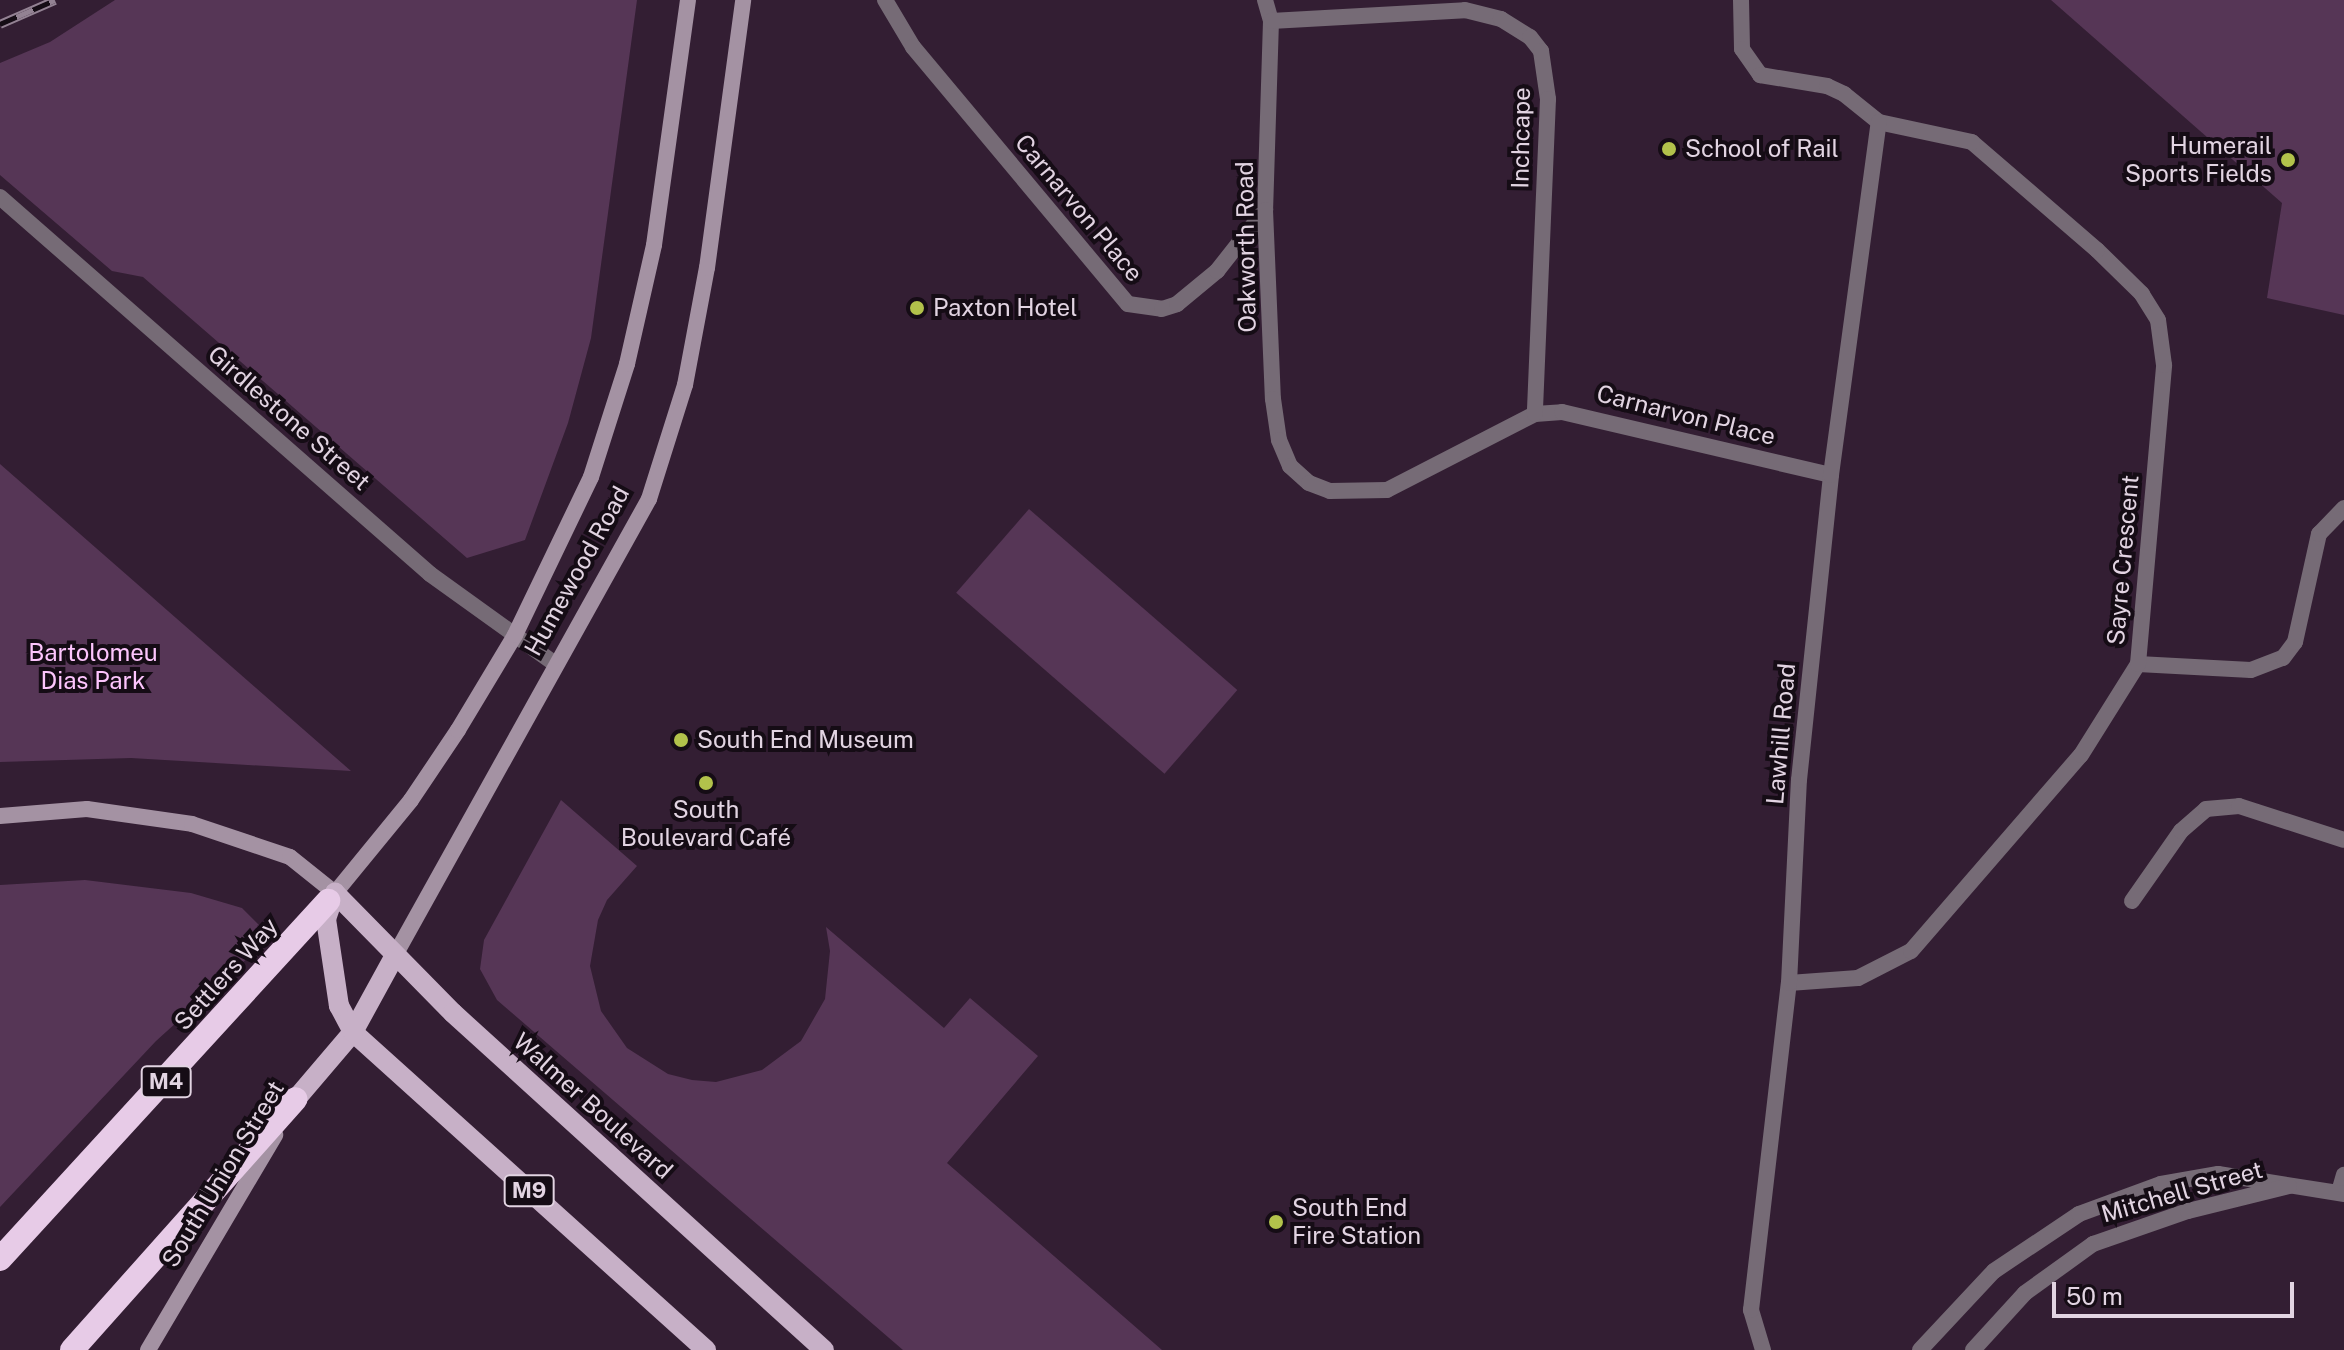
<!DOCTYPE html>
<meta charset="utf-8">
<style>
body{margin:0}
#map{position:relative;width:2344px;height:1350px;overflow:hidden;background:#331e33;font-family:"Public Sans",sans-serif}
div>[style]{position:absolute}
.green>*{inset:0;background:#563656;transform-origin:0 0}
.street>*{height:16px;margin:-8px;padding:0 8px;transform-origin:8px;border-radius:8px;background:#766b76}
.secondary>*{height:16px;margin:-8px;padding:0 8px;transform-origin:8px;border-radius:8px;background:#a492a3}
.primary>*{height:20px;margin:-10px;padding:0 10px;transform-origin:10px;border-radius:10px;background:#c7b0c7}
.highway>*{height:24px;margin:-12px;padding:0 12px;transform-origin:12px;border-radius:12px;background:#e7cbe7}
.rail>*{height:9px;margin-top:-4.5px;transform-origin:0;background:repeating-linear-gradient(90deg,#150c15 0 18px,#938293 0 36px);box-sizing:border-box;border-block:2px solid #938293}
.dots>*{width:22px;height:22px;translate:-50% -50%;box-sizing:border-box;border:4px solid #150c15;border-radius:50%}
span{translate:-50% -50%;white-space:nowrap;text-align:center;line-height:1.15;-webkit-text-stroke:8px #150c15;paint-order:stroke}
.shield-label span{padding:2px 6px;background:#150c15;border:2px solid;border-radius:6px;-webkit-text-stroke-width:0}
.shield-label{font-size:22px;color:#e2d4e2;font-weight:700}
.street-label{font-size:24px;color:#e2d4e2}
.poi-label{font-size:24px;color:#e2d4e2}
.right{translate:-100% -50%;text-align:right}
.left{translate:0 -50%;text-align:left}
.park-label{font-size:24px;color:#fdc5fd}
.scale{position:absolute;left:2052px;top:1282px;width:242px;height:36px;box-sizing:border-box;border:4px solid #e2d4e2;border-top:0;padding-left:10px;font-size:24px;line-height:28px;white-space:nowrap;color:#e2d4e2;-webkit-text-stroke:6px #150c15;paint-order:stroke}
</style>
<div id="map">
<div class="green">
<div style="clip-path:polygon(115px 0,637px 0,591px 338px,568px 423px,525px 540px,467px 558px,143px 277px,112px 271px,0 175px,0 63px,50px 42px)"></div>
<div style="clip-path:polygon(2051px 0,2344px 0,2344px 315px,2267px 298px,2282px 203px)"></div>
<div style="clip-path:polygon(0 464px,351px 771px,131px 758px,0 762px)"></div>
<div style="left:1029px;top:509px;width:276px;height:111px;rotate:41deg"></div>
<div style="clip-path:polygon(561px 800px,637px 866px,607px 900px,598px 920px,590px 966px,601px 1011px,627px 1048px,668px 1074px,692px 1080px,716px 1082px,762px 1070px,801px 1041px,825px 999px,830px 951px,826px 927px,944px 1028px,970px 998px,1038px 1056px,947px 1163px,1162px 1350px,903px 1350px,497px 1000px,480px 969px,484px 940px)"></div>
<div style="clip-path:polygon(85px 880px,191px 893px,242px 908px,259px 925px,260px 947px,156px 1041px,0 1207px,0 885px)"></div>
</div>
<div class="street">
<div style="left:885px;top:0;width:55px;rotate:59.2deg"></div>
<div style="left:913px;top:47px;width:335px;rotate:50.1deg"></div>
<div style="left:1128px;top:304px;width:34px;rotate:8deg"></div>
<div style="left:1162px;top:309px;width:16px;rotate:-18deg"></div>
<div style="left:1177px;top:304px;width:52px;rotate:-39.5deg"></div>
<div style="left:1217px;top:271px;width:78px;rotate:-51.8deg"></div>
<div style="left:1265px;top:0;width:22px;rotate:74deg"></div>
<div style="left:1271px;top:21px;width:189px;rotate:91.8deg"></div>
<div style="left:1265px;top:210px;width:189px;rotate:87.6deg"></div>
<div style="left:1273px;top:399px;width:41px;rotate:81.7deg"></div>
<div style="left:1279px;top:440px;width:28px;rotate:67deg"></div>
<div style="left:1290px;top:466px;width:25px;rotate:42deg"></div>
<div style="left:1309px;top:483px;width:22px;rotate:21deg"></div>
<div style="left:1330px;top:491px;width:57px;rotate:-1deg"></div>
<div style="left:1387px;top:490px;width:166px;rotate:-27.2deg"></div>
<div style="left:1535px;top:414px;width:27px;rotate:-4deg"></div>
<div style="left:1562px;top:412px;width:276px;rotate:13.2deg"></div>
<div style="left:1741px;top:0;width:49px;rotate:88.8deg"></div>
<div style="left:1742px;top:49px;width:32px;rotate:55deg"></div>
<div style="left:1760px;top:75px;width:68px;rotate:9.3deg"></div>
<div style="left:1827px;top:86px;width:19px;rotate:25deg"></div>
<div style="left:1844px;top:94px;width:45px;rotate:38.7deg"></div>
<div style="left:1271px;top:21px;width:194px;rotate:-3.2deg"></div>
<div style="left:1465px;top:10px;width:37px;rotate:14deg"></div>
<div style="left:1501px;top:19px;width:34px;rotate:32deg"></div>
<div style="left:1530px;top:37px;width:18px;rotate:52deg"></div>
<div style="left:1541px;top:51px;width:49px;rotate:81.7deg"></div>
<div style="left:1548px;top:99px;width:315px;rotate:92.4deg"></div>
<div style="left:0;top:197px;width:572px;rotate:41.24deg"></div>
<div style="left:430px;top:574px;width:153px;rotate:35.7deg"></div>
<div style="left:2138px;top:664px;width:113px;rotate:3deg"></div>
<div style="left:2251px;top:670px;width:34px;rotate:-21deg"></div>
<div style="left:2283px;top:658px;width:20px;rotate:-53deg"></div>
<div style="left:2295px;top:642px;width:111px;rotate:-77.5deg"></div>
<div style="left:2319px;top:534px;width:36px;rotate:-46deg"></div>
<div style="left:2132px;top:901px;width:85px;rotate:-55deg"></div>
<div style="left:2181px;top:831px;width:33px;rotate:-41deg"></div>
<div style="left:2206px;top:809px;width:33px;rotate:-5deg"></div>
<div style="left:2239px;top:806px;width:110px;rotate:17.9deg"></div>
<div style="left:1789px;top:983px;width:69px;rotate:-4.1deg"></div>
<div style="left:1858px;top:978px;width:59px;rotate:-27deg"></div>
<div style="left:1911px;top:951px;width:259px;rotate:-49.1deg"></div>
<div style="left:2081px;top:755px;width:107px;rotate:-57.9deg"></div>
<div style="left:2138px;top:664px;width:300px;rotate:-85deg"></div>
<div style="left:2164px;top:365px;width:45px;rotate:-97.6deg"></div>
<div style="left:2158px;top:320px;width:31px;rotate:-122deg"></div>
<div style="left:2142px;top:294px;width:63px;rotate:-135.6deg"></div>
<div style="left:2097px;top:250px;width:165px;rotate:-139.2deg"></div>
<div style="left:1972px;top:142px;width:95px;rotate:-167.9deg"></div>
<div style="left:2339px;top:1192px;width:18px;rotate:-74deg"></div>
<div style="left:1763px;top:1350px;width:42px;rotate:-106.7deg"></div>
<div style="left:1751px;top:1310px;width:329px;rotate:-83.4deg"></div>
<div style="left:1789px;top:983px;width:203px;rotate:-87.2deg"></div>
<div style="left:1799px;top:780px;width:307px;rotate:-84deg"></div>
<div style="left:1831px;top:475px;width:356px;rotate:-82.3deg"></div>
<div style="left:1920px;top:1350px;width:108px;rotate:-46.9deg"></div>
<div style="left:1994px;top:1271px;width:102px;rotate:-33.8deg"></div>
<div style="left:2079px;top:1214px;width:87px;rotate:-20.1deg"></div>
<div style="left:2161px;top:1184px;width:58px;rotate:-10deg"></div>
<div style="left:2218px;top:1174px;width:128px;rotate:9deg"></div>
<div style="left:1973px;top:1350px;width:77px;rotate:-47.6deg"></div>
<div style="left:2025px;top:1293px;width:84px;rotate:-35.8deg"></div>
<div style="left:2093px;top:1244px;width:101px;rotate:-19.2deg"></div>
<div style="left:2188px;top:1211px;width:104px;rotate:-13.9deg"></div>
</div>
<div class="secondary">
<div style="left:0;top:816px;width:87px;rotate:-4.6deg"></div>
<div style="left:87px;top:809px;width:106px;rotate:8.1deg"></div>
<div style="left:192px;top:824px;width:103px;rotate:18.6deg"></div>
<div style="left:290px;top:857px;width:58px;rotate:38.7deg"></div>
<div style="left:335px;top:893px;width:120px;rotate:-50.7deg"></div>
<div style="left:411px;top:800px;width:84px;rotate:-56.1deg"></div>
<div style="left:458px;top:730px;width:111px;rotate:-59deg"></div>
<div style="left:515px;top:635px;width:175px;rotate:-64.3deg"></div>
<div style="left:591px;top:477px;width:119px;rotate:-72.3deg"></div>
<div style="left:627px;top:364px;width:122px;rotate:-77.2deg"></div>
<div style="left:654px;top:245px;width:247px;rotate:-82.1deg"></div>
<div style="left:394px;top:957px;width:524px;rotate:-60.89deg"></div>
<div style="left:649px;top:499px;width:120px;rotate:-72.5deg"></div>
<div style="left:685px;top:385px;width:119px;rotate:-79.4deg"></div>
<div style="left:707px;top:268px;width:270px;rotate:-82.3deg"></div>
<div style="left:148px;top:1350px;width:250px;rotate:-59.4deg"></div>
</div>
<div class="primary">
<div style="left:296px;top:1099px;width:88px;rotate:-49.6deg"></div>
<div style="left:353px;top:1032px;width:85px;rotate:-61.3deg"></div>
<div style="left:706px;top:1350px;width:475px;rotate:-138deg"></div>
<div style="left:353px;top:1032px;width:30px;rotate:-118deg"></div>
<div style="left:339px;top:1006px;width:88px;rotate:-98.5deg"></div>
<div style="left:326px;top:919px;width:28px;rotate:-71deg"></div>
<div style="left:335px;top:893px;width:168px;rotate:45.5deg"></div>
<div style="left:453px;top:1013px;width:501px;rotate:42.25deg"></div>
</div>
<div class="highway">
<div style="left:0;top:1259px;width:486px;rotate:-47.5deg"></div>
<div style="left:72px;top:1350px;width:336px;rotate:-48.3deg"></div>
</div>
<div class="rail">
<div style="left:0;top:24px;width:60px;rotate:-23.6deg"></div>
</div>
<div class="dots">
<div style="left:1669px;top:149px;background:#b2c24b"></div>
<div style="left:2288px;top:160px;background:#b2c24b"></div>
<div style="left:917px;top:308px;background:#b2c24b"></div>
<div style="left:681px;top:740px;background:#b2c24b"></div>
<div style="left:706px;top:783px;background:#b2c24b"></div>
<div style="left:1276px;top:1222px;background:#b2c24b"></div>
</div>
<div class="shield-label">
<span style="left:166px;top:1082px">M4</span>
<span style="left:529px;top:1191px">M9</span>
</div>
<div class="street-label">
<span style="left:1521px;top:138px;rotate:-89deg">Inchcape</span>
<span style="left:1079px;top:208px;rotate:50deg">Carnarvon Place</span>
<span style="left:1246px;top:247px;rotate:-91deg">Oakworth Road</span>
<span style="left:1686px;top:415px;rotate:14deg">Carnarvon Place</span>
<span style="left:289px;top:418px;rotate:41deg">Girdlestone Street</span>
<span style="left:2123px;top:560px;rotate:-85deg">Sayre Crescent</span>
<span style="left:577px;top:571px;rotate:-61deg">Humewood Road</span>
<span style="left:1781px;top:734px;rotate:-85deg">Lawhill Road</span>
<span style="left:226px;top:974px;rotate:-48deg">Settlers Way</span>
<span style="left:593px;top:1106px;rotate:42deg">Walmer Boulevard</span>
<span style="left:223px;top:1174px;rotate:-59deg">South Union Street</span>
<span style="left:2182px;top:1192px;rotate:-16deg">Mitchell Street</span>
</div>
<div class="poi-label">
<span class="right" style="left:2272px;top:160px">Humerail<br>Sports Fields</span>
<span class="left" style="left:1685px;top:149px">School of Rail</span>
<span class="left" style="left:933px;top:308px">Paxton Hotel</span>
<span class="left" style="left:697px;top:740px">South End Museum</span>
<span style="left:706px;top:824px">South<br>Boulevard Café</span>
<span class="left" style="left:1292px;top:1222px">South End<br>Fire Station</span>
</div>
<div class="park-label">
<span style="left:93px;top:667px">Bartolomeu<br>Dias Park</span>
</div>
<div class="scale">50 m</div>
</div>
